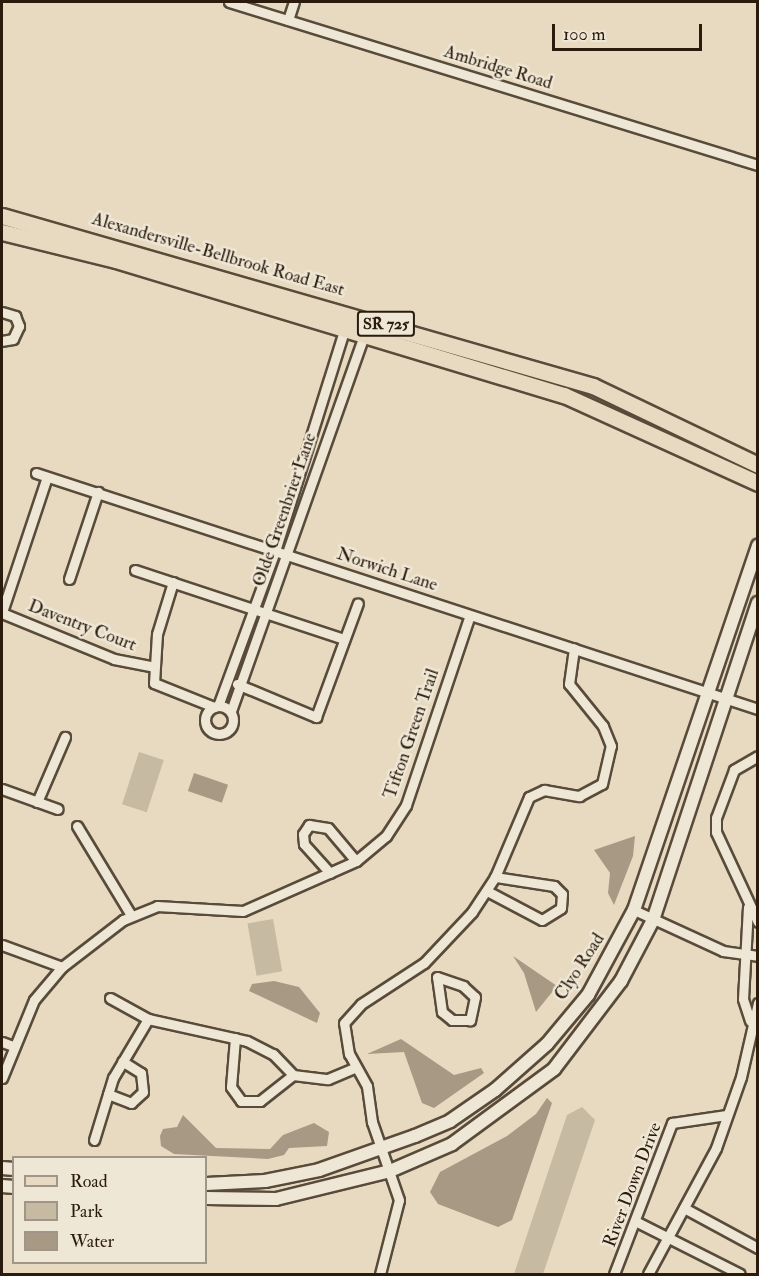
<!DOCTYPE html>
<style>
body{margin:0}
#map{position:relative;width:759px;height:1276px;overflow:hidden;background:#e7dac0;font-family:"IM FELL Double Pica",serif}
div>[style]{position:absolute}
.green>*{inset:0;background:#c7baa2;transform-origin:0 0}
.water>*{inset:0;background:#a79983;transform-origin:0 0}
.roads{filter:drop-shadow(2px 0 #594b3a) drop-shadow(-2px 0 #594b3a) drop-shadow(0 2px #594b3a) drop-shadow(0 -2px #594b3a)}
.minor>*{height:9px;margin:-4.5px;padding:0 4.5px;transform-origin:4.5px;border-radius:4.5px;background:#efe7d6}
.minor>.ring{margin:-4.5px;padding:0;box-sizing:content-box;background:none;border:9px solid #efe7d6;border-radius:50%}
.tertiary>*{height:12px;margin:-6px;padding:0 6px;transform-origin:6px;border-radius:6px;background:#efe7d6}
.primary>*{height:15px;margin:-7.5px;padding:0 7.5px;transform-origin:7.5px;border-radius:7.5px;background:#e7dac0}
span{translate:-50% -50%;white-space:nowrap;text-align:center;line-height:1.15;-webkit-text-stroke:5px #efe7d6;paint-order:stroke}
.shield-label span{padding:2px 4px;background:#efe7d6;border:2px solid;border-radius:4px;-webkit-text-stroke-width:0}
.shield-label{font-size:16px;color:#2a1b0d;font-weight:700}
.street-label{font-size:18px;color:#2a1b0d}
.frame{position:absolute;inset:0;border:3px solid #2a1b0d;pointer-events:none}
.legend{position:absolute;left:12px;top:1156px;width:195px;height:108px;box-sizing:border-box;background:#efe7d6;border:2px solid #a09586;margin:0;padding:8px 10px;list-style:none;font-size:18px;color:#2a1b0d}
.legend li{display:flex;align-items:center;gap:12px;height:30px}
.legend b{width:30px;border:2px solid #a09586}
.scale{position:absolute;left:552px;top:24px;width:150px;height:27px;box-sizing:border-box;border:3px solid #2a1b0d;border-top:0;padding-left:8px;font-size:18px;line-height:21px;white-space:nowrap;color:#2a1b0d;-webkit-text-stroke:4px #efe7d6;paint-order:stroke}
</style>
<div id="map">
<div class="green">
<div style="left:139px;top:752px;width:26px;height:55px;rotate:18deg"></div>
<div style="left:273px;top:919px;width:53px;height:26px;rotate:80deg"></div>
<div style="clip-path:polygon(582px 1107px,595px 1120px,543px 1274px,514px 1274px,567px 1115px)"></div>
</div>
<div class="water">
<div style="left:194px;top:773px;width:36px;height:19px;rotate:19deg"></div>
<div style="clip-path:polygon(635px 836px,633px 856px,614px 905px,608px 893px,610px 873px,594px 850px)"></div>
<div style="clip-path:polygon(513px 956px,557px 986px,536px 1012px,524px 973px)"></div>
<div style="clip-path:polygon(274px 981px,299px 987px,320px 1013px,317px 1023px,249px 991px,252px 984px)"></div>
<div style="clip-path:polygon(401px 1039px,454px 1075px,481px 1068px,484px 1073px,434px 1108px,422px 1103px,404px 1052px,367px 1054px)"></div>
<div style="clip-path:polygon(547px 1098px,552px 1103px,512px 1220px,498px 1227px,438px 1204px,430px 1192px,440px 1172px,507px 1136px,536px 1114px)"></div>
<div style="clip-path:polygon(183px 1115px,216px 1148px,270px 1149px,283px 1135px,314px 1123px,329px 1132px,327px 1146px,289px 1148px,284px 1155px,268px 1159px,174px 1154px,161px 1146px,160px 1136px,163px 1129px,177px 1127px)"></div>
</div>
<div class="roads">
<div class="minor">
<div style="left:229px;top:2px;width:554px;rotate:17.13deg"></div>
<div style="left:288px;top:20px;width:19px;rotate:-72deg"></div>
<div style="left:2px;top:312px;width:14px;rotate:17deg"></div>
<div style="left:15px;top:316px;width:11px;rotate:68deg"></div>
<div style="left:19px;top:326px;width:14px;rotate:115deg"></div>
<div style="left:13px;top:339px;width:11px;rotate:170deg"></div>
<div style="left:36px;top:473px;width:760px;rotate:18.1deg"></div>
<div style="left:135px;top:570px;width:220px;rotate:18.3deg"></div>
<div style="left:69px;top:579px;width:92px;rotate:-71.6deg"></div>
<div style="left:173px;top:582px;width:54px;rotate:107.1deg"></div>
<div style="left:157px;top:634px;width:49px;rotate:93.5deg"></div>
<div style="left:154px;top:683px;width:65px;rotate:21.8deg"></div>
<div style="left:2px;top:612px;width:142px;rotate:-71.6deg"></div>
<div style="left:2px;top:613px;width:121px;rotate:22.3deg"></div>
<div style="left:114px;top:659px;width:38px;rotate:11deg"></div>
<div style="left:237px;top:684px;width:86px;rotate:22.7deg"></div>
<div style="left:316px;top:717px;width:121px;rotate:-69.8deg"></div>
<div style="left:218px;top:706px;width:165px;rotate:-69.8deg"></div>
<div style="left:275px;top:551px;width:238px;rotate:-72.6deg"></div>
<div class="ring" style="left:205px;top:706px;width:19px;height:19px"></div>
<div style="left:231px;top:711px;width:402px;rotate:-70.5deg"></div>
<div style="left:758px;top:756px;width:28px;rotate:150deg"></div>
<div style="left:734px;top:770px;width:51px;rotate:110.6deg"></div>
<div style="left:716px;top:818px;width:14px;rotate:90deg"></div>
<div style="left:716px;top:832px;width:99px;rotate:65deg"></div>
<div style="left:2px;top:789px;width:59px;rotate:19.7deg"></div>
<div style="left:37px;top:802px;width:71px;rotate:-66.7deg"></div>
<div style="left:77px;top:826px;width:104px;rotate:58.8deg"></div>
<div style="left:330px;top:873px;width:39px;rotate:-132deg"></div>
<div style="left:304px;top:844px;width:10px;rotate:-96deg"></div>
<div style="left:303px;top:834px;width:11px;rotate:-56deg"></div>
<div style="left:309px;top:825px;width:19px;rotate:9deg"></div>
<div style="left:328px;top:828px;width:43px;rotate:49.7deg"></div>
<div style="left:487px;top:891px;width:62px;rotate:27.8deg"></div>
<div style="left:542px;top:920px;width:22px;rotate:-32deg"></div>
<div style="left:561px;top:908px;width:14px;rotate:-86deg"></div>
<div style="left:562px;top:894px;width:11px;rotate:-135deg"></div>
<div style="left:554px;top:886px;width:60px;rotate:-171.3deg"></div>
<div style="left:748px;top:907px;width:92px;rotate:93.1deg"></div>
<div style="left:743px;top:999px;width:23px;rotate:72deg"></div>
<div style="left:634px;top:910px;width:98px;rotate:24.7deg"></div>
<div style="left:723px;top:951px;width:35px;rotate:8deg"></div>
<div style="left:2px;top:945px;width:64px;rotate:20.1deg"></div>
<div style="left:437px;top:977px;width:28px;rotate:19deg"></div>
<div style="left:463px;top:986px;width:16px;rotate:43deg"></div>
<div style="left:475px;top:997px;width:24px;rotate:102deg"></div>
<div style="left:470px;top:1020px;width:18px;rotate:180deg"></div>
<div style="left:452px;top:1020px;width:13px;rotate:-141deg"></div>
<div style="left:442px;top:1012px;width:35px;rotate:-98deg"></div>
<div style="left:110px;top:998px;width:43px;rotate:28.9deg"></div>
<div style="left:235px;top:1038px;width:49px;rotate:94.7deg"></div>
<div style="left:231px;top:1087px;width:17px;rotate:54deg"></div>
<div style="left:241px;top:1101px;width:19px"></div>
<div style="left:260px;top:1101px;width:42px;rotate:-38.2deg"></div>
<div style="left:2px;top:1042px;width:12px;rotate:20deg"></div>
<div style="left:2px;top:1078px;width:84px;rotate:-67.7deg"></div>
<div style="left:34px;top:1000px;width:43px;rotate:-49.7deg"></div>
<div style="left:62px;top:967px;width:77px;rotate:-37.6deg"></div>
<div style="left:123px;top:920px;width:37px;rotate:-22deg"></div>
<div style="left:157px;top:906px;width:86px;rotate:3.3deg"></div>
<div style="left:243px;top:911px;width:124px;rotate:-23.9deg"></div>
<div style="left:356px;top:861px;width:39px;rotate:-40deg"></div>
<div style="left:386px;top:836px;width:37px;rotate:-57deg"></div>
<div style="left:406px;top:805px;width:200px;rotate:-71.4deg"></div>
<div style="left:108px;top:1094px;width:25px;rotate:21deg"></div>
<div style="left:131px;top:1103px;width:16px;rotate:-43deg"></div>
<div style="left:143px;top:1092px;width:19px;rotate:-96deg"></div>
<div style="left:141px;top:1073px;width:22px;rotate:-148deg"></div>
<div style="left:94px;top:1140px;width:65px;rotate:-73deg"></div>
<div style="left:113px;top:1078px;width:69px;rotate:-59.3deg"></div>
<div style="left:148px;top:1019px;width:101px;rotate:12.5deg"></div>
<div style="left:247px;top:1041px;width:29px;rotate:27deg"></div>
<div style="left:273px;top:1054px;width:29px;rotate:46deg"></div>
<div style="left:293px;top:1075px;width:35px;rotate:7deg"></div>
<div style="left:328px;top:1079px;width:30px;rotate:-23deg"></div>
<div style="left:684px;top:1208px;width:84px;rotate:28.4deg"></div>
<div style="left:637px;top:1222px;width:115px;rotate:26.8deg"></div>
<div style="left:380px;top:1274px;width:76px;rotate:-75.6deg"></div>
<div style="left:399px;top:1200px;width:83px;rotate:-109.1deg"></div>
<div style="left:372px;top:1122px;width:36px;rotate:-98deg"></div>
<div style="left:367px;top:1086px;width:37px;rotate:-119deg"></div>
<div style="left:349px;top:1054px;width:31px;rotate:-99deg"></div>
<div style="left:344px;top:1023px;width:25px;rotate:-48deg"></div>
<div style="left:361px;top:1004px;width:75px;rotate:-33.1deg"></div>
<div style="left:424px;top:963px;width:70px;rotate:-46.7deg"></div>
<div style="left:472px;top:912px;width:42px;rotate:-56.7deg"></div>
<div style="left:495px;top:877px;width:87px;rotate:-67deg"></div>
<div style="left:529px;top:797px;width:17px;rotate:-25deg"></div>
<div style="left:544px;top:790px;width:36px;rotate:10deg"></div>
<div style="left:579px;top:796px;width:26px;rotate:-28deg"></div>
<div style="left:602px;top:784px;width:39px;rotate:-77deg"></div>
<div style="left:611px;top:746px;width:22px;rotate:-112deg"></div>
<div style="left:603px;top:726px;width:54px;rotate:-129deg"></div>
<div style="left:569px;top:684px;width:36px;rotate:-82deg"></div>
<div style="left:614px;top:1274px;width:162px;rotate:-69deg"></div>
<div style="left:672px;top:1123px;width:55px;rotate:-8.4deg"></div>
<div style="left:648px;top:1274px;width:143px;rotate:-61.6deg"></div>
<div style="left:716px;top:1148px;width:75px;rotate:-70.6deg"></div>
<div style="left:741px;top:1077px;width:76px;rotate:-77.1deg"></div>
</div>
<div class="tertiary">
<div style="left:2px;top:1168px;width:12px;rotate:5deg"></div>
<div style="left:206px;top:1184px;width:59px;rotate:-2.9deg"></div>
<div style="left:265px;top:1181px;width:55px;rotate:-11.5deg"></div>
<div style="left:319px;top:1170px;width:102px;rotate:-19.5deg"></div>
<div style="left:415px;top:1136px;width:38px;rotate:-23deg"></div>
<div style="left:450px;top:1121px;width:55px;rotate:-34.6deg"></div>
<div style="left:495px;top:1090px;width:69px;rotate:-41.5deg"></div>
<div style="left:547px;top:1044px;width:64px;rotate:-50.1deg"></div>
<div style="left:588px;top:995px;width:97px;rotate:-61.6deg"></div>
<div style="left:634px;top:910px;width:385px;rotate:-71.2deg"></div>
<div style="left:2px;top:1186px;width:12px;rotate:5deg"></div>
<div style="left:206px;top:1198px;width:70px;rotate:0.8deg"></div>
<div style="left:276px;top:1199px;width:117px;rotate:-13.8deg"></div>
<div style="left:390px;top:1171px;width:68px;rotate:-23.5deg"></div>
<div style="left:452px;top:1144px;width:127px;rotate:-36.3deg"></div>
<div style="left:554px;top:1069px;width:111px;rotate:-52.7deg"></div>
<div style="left:621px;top:981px;width:69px;rotate:-62.3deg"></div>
<div style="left:653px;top:920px;width:334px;rotate:-71.7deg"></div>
</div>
<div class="primary">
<div style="left:2px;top:216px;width:615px;rotate:16.05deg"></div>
<div style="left:593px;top:386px;width:183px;rotate:25.6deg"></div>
<div style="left:2px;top:232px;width:117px;rotate:13.8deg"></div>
<div style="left:116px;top:260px;width:468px;rotate:16.8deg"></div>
<div style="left:564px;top:395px;width:213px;rotate:24.4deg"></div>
</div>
</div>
<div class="shield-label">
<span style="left:386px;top:324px">SR 725</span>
</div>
<div class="street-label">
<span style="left:498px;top:68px;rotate:17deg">Ambridge Road</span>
<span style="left:218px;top:255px;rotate:16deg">Alexandersville-Bellbrook Road East</span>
<span style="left:285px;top:510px;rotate:-71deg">Olde Greenbrier Lane</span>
<span style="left:387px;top:570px;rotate:18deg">Norwich Lane</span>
<span style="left:82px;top:626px;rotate:21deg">Daventry Court</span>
<span style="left:412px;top:734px;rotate:-71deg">Tifton Green Trail</span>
<span style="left:580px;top:967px;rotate:-57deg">Clyo Road</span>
<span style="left:633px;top:1185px;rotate:-69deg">River Down Drive</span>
</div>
<div class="frame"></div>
<ul class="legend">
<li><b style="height:8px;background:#e7dac0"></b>Road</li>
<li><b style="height:16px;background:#c7baa2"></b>Park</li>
<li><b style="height:16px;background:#a79983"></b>Water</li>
</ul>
<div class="scale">100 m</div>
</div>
